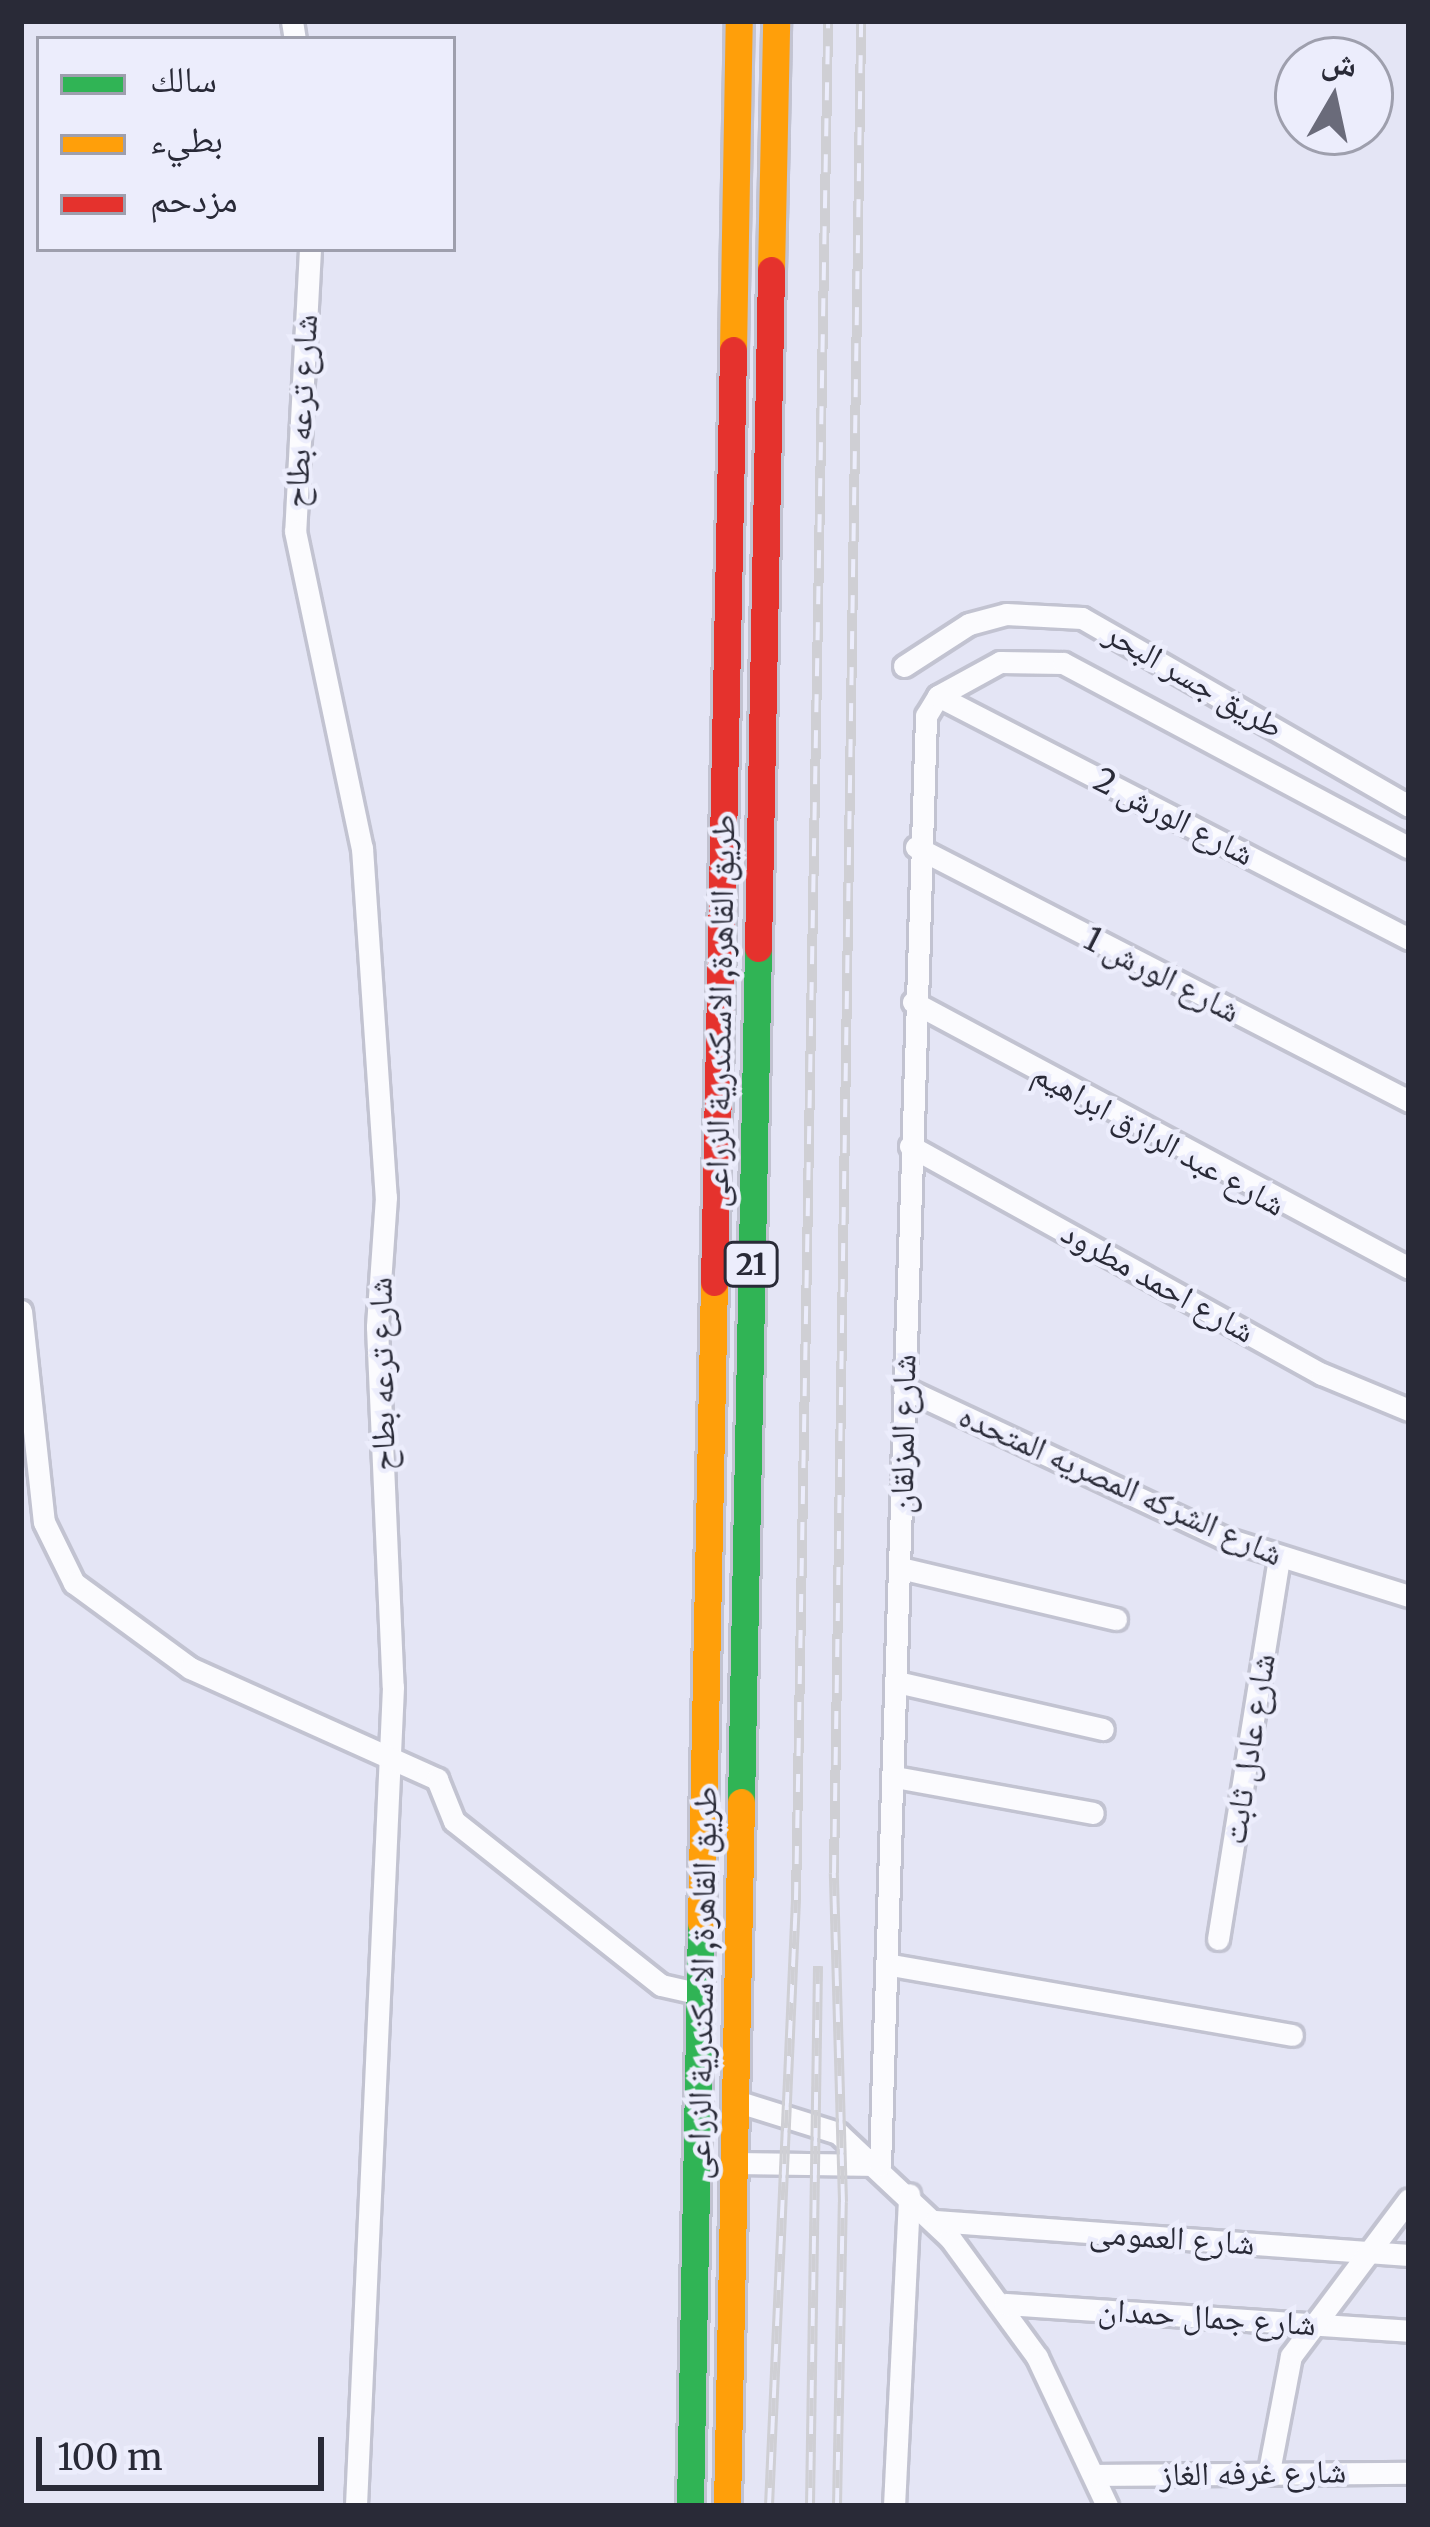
<!DOCTYPE html>
<meta charset="utf-8">
<style>
body{margin:0}
#map{position:relative;width:1430px;height:2527px;overflow:hidden;background:#e4e5f5;font-family:Merriweather,"Noto Naskh Arabic",serif}
div>[style]{position:absolute}
.roads{filter:drop-shadow(3px 0 #c2c3d1) drop-shadow(-3px 0 #c2c3d1) drop-shadow(0 3px #c2c3d1) drop-shadow(0 -3px #c2c3d1)}
.street>*{height:21px;margin:-10.5px;padding:0 10.5px;transform-origin:10.5px;border-radius:10.5px;background:#fbfbfe}
.fast>*{height:27px;margin:-13.5px;padding:0 13.5px;transform-origin:13.5px;border-radius:13.5px;background:#30b455}
.slow>*{height:27px;margin:-13.5px;padding:0 13.5px;transform-origin:13.5px;border-radius:13.5px;background:#ff9f0a}
.jam>*{height:27px;margin:-13.5px;padding:0 13.5px;transform-origin:13.5px;border-radius:13.5px;background:#e5322d}
.rail>*{height:10px;margin-top:-5px;transform-origin:0;background:repeating-linear-gradient(90deg,#ecedfc 0 18px,#cfcfd4 0 36px);box-sizing:border-box;border-block:3px solid #cfcfd4}
span{translate:-50% -50%;white-space:nowrap;text-align:center;line-height:1.15;-webkit-text-stroke:9px #ecedfc;paint-order:stroke}
.shield-label span{padding:3px 9px;background:#ecedfc;border:3px solid;border-radius:9px;-webkit-text-stroke-width:0}
.shield-label{font-size:30px;color:#292a37;font-weight:700}
.street-label{font-size:33px;color:#292a37}
.frame{position:absolute;inset:0;border:24px solid #292a37;pointer-events:none}
.legend{position:absolute;left:36px;top:36px;width:420px;height:216px;box-sizing:border-box;background:#ecedfc;border:3px solid #9e9fad;margin:0;padding:15px 21px;list-style:none;font-size:36px;color:#292a37}
.legend li{display:flex;align-items:center;gap:24px;height:60px}
.legend b{width:60px;border:3px solid #9e9fad}
.north{position:absolute;left:1274px;top:36px;width:120px;height:120px;box-sizing:border-box;background:#ecedfc;border:3px solid #9e9fad;border-radius:50%;rotate:9deg;font-size:33px;font-weight:700;line-height:48px;text-align:center;color:#292a37}
.north::after{content:'';display:block;margin:auto;width:42px;height:54px;background:#6a6b7a;clip-path:polygon(50% 0,100% 100%,50% 72%,0 100%)}
.scale{position:absolute;left:36px;top:2437px;width:288px;height:54px;box-sizing:border-box;border:6px solid #292a37;border-top:0;padding-left:15px;font-size:36px;line-height:42px;white-space:nowrap;color:#292a37;-webkit-text-stroke:9px #ecedfc;paint-order:stroke}
</style>
<div id="map">
<div class="roads">
<div class="street">
<div style="left:292px;top:21px;width:18px;rotate:81deg"></div>
<div style="left:310px;top:249px;width:282px;rotate:93deg"></div>
<div style="left:295px;top:531px;width:324px;rotate:78.1deg"></div>
<div style="left:362px;top:848px;width:350px;rotate:86.1deg"></div>
<div style="left:386px;top:1197px;width:130px;rotate:94deg"></div>
<div style="left:377px;top:1327px;width:360px;rotate:87.5deg"></div>
<div style="left:393px;top:1687px;width:820px;rotate:92.59deg"></div>
<div style="left:904px;top:666px;width:77px;rotate:-32.9deg"></div>
<div style="left:969px;top:624px;width:38px;rotate:-15deg"></div>
<div style="left:1006px;top:614px;width:76px;rotate:3deg"></div>
<div style="left:1082px;top:618px;width:377px;rotate:29.9deg"></div>
<div style="left:938px;top:696px;width:530px;rotate:27.29deg"></div>
<div style="left:916px;top:847px;width:555px;rotate:27.26deg"></div>
<div style="left:913px;top:1002px;width:563px;rotate:28.2deg"></div>
<div style="left:910px;top:1146px;width:471px;rotate:29deg"></div>
<div style="left:1322px;top:1374px;width:94px;rotate:22.5deg"></div>
<div style="left:21px;top:1311px;width:212px;rotate:83.8deg"></div>
<div style="left:44px;top:1522px;width:68px;rotate:63.8deg"></div>
<div style="left:74px;top:1583px;width:144px;rotate:36.2deg"></div>
<div style="left:190px;top:1668px;width:271px;rotate:24.2deg"></div>
<div style="left:437px;top:1779px;width:45px;rotate:68deg"></div>
<div style="left:454px;top:1821px;width:264px;rotate:38.4deg"></div>
<div style="left:661px;top:1985px;width:41px;rotate:12.7deg"></div>
<div style="left:904px;top:1388px;width:353px;rotate:25.1deg"></div>
<div style="left:1224px;top:1538px;width:194px;rotate:17.4deg"></div>
<div style="left:900px;top:1568px;width:222px;rotate:13.3deg"></div>
<div style="left:897px;top:1682px;width:211px;rotate:12.9deg"></div>
<div style="left:895px;top:1777px;width:201px;rotate:10.3deg"></div>
<div style="left:1218px;top:1939px;width:385px;rotate:-80.9deg"></div>
<div style="left:891px;top:1965px;width:407px;rotate:9.9deg"></div>
<div style="left:739px;top:2102px;width:104px;rotate:17.4deg"></div>
<div style="left:838px;top:2133px;width:154px;rotate:43.2deg"></div>
<div style="left:950px;top:2238px;width:147px;rotate:53.8deg"></div>
<div style="left:1037px;top:2357px;width:165px;rotate:64.8deg"></div>
<div style="left:735px;top:2163px;width:145px;rotate:0.8deg"></div>
<div style="left:880px;top:2165px;width:1450px;rotate:-88.18deg"></div>
<div style="left:926px;top:716px;width:23px;rotate:-59deg"></div>
<div style="left:938px;top:696px;width:71px;rotate:-28.7deg"></div>
<div style="left:1000px;top:662px;width:63px;rotate:0.9deg"></div>
<div style="left:1063px;top:663px;width:392px;rotate:28.1deg"></div>
<div style="left:935px;top:2221px;width:475px;rotate:4.1deg"></div>
<div style="left:1005px;top:2304px;width:405px;rotate:3.8deg"></div>
<div style="left:1269px;top:2471px;width:117px;rotate:-79.2deg"></div>
<div style="left:1291px;top:2356px;width:196px;rotate:-53.1deg"></div>
<div style="left:1097px;top:2475px;width:312px;rotate:-0.4deg"></div>
<div style="left:894px;top:2506px;width:312px;rotate:-87.2deg"></div>
</div>
<div class="fast">
<div style="left:741px;top:1802px;width:854px;rotate:-88.86deg"></div>
<div style="left:690px;top:2506px;width:583px;rotate:-88.92deg"></div>
</div>
<div class="slow">
<div style="left:771px;top:270px;width:249px;rotate:-88.8deg"></div>
<div style="left:733px;top:350px;width:329px;rotate:-89deg"></div>
<div style="left:701px;top:1923px;width:641px;rotate:-88.84deg"></div>
<div style="left:727px;top:2506px;width:704px;rotate:-88.86deg"></div>
</div>
<div class="jam">
<div style="left:758px;top:948px;width:678px;rotate:-88.9deg"></div>
<div style="left:714px;top:1282px;width:932px;rotate:-88.83deg"></div>
</div>
</div>
<div class="rail">
<div style="left:769px;top:2506px;width:607px;rotate:-87.45deg"></div>
<div style="left:796px;top:1900px;width:1879px;rotate:-89.02deg"></div>
<div style="left:810px;top:2506px;width:540px;rotate:-89.15deg"></div>
<div style="left:837px;top:2506px;width:304px;rotate:-88.9deg"></div>
<div style="left:843px;top:2202px;width:329px;rotate:-91.6deg"></div>
<div style="left:834px;top:1873px;width:1852px;rotate:-89.16deg"></div>
</div>
<div class="shield-label">
<span style="left:751px;top:1264px">21</span>
</div>
<div class="street-label">
<span style="left:301px;top:411px;rotate:-87deg">شارع ترعه بطاح</span>
<span style="left:1194px;top:680px;rotate:30deg">طريق جسر البحر</span>
<span style="left:1174px;top:817px;rotate:27deg">شارع الورش 2</span>
<span style="left:1162px;top:975px;rotate:27deg">شارع الورش 1</span>
<span style="left:720px;top:1011px;rotate:-89deg">طريق القاهرة, الاسكندرية الزراعى</span>
<span style="left:1159px;top:1139px;rotate:29deg">شارع عبد الرازق ابراهيم</span>
<span style="left:1158px;top:1282px;rotate:29deg">شارع احمد مطرود</span>
<span style="left:382px;top:1374px;rotate:-91deg">شارع ترعه بطاح</span>
<span style="left:903px;top:1434px;rotate:-89deg">شارع المزلقان</span>
<span style="left:1121px;top:1485px;rotate:24deg">شارع الشركه المصريه المتحده</span>
<span style="left:1249px;top:1749px;rotate:-81deg">شارع عادل ثابت</span>
<span style="left:702px;top:1983px;rotate:-89deg">طريق القاهرة, الاسكندرية الزراعى</span>
<span style="left:1172px;top:2238px;rotate:4deg">شارع العمومى</span>
<span style="left:1207px;top:2317px;rotate:4deg">شارع جمال حمدان</span>
<span style="left:1253px;top:2473px;rotate:-1deg">شارع غرفه الغاز</span>
</div>
<div class="frame"></div>
<ul class="legend">
<li><b style="height:15px;background:#30b455"></b>سالك</li>
<li><b style="height:15px;background:#ff9f0a"></b>بطيء</li>
<li><b style="height:15px;background:#e5322d"></b>مزدحم</li>
</ul>
<div class="north">ش</div>
<div class="scale">100 m</div>
</div>
